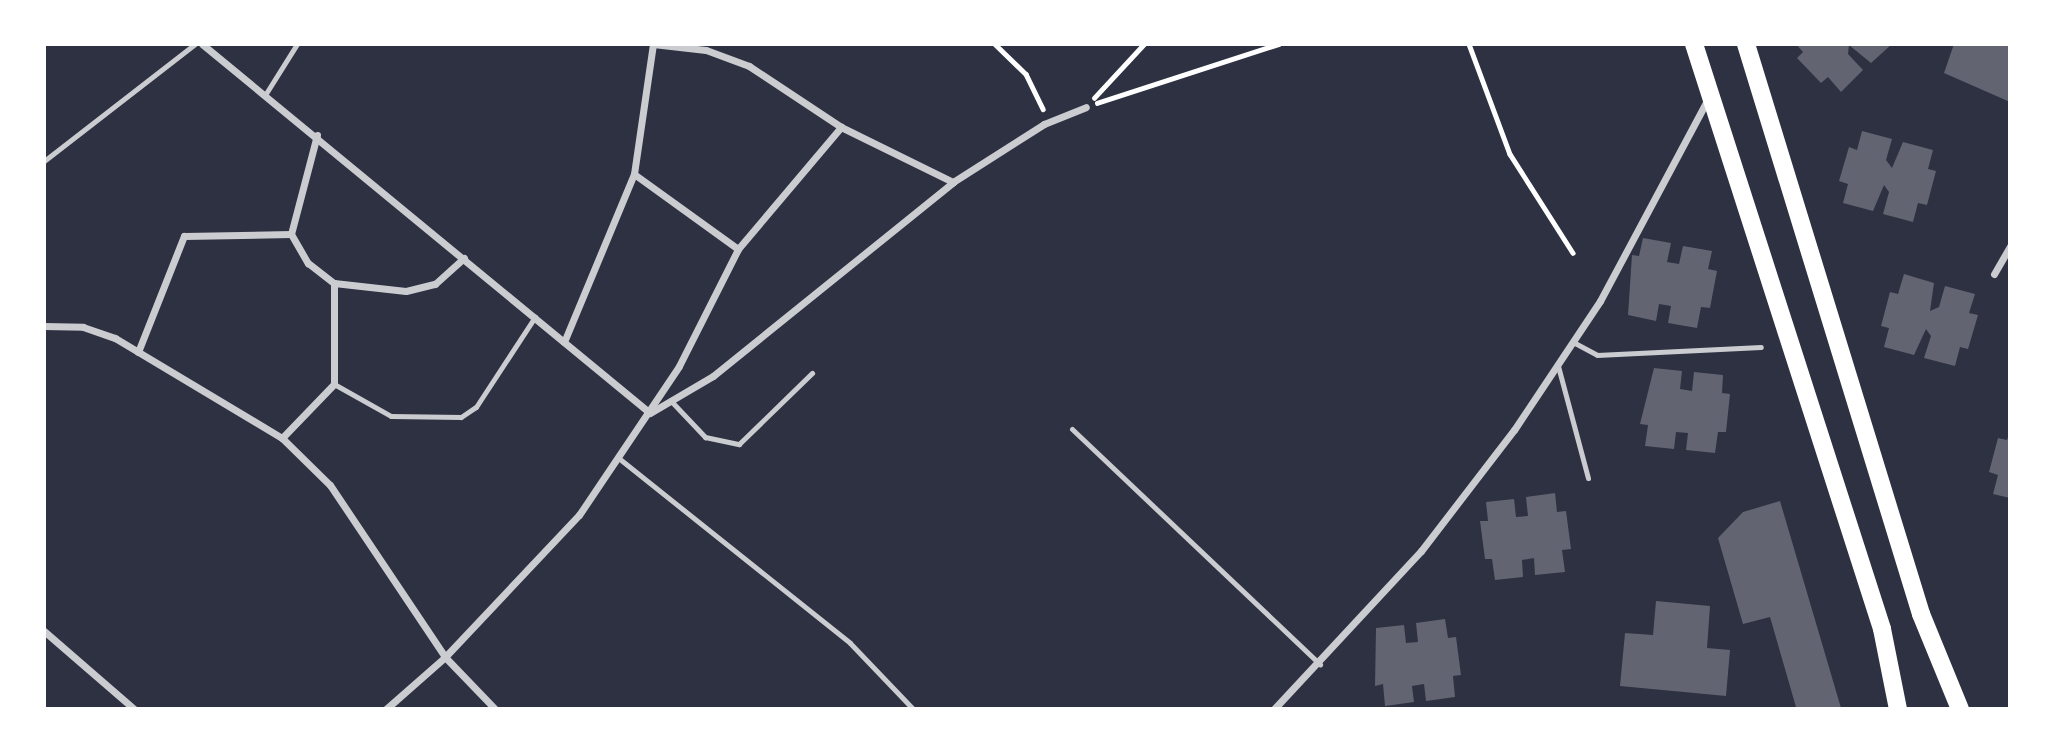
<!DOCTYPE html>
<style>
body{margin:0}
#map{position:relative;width:2054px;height:753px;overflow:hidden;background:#2d3142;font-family:"Source Sans 3",sans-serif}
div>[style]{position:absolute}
.building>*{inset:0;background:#626471}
.path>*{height:4.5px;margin:-2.25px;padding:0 2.25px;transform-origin:2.25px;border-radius:2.25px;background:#fff}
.service>*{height:5px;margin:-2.5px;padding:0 2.5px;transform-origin:2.5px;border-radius:2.5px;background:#caccd0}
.minor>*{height:7px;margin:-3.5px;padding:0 3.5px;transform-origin:3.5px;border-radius:3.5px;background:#caccd0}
.primary>*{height:18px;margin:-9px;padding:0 9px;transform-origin:9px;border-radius:9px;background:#fff}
span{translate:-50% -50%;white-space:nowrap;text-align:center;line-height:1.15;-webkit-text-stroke:5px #fff;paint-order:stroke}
.frame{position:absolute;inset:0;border:46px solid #fff;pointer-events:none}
</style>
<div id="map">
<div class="building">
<div style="clip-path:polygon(1796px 44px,1892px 44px,1871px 63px,1849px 45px,1848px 54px,1863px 70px,1841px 92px,1828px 77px,1821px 83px,1797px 58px,1803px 52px)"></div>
<div style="clip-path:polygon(1954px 44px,2010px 44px,2010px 102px,1944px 73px)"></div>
<div style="clip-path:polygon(1862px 131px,1892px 139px,1886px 160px,1892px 168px,1903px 142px,1933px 150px,1928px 169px,1936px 171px,1927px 205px,1918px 203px,1913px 222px,1883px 214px,1889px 192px,1884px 185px,1873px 211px,1843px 203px,1848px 184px,1839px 181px,1849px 147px,1857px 150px)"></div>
<div style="clip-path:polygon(1643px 238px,1671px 243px,1667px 262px,1679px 264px,1683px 246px,1712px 251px,1708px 269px,1717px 271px,1710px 308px,1701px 307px,1697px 328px,1668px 323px,1671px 306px,1659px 304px,1656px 321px,1628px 315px,1632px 255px,1639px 256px)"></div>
<div style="clip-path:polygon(1904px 274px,1934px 283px,1930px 311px,1939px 307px,1945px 286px,1975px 294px,1969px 313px,1978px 315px,1968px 349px,1960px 347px,1955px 366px,1924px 358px,1931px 336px,1926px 329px,1914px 355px,1884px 347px,1889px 328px,1881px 326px,1890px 292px,1898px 294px)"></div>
<div style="clip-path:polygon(1654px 368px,1682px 371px,1680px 389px,1692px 391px,1694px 372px,1723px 375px,1722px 393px,1730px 394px,1726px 432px,1718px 432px,1715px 453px,1686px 450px,1688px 433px,1676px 432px,1674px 449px,1645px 446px,1648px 425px,1640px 424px)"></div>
<div style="clip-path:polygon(2010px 431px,2010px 498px,1993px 494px,1998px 475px,1989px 472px,1998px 438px,2007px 440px)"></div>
<div style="clip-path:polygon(1555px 493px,1557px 512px,1566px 511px,1571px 549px,1562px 550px,1565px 572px,1535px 575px,1534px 558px,1522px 560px,1523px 577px,1495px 580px,1492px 559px,1485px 559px,1480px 521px,1488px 521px,1486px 502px,1514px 499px,1516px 517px,1528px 516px,1526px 497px)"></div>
<div style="clip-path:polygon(1780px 501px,1841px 708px,1837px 709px,1796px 707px,1770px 617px,1743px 624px,1718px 538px,1743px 512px)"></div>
<div style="clip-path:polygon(1656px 601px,1710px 606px,1707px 648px,1730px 650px,1726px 696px,1620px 686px,1625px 633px,1653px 635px)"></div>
<div style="clip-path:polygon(1445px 619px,1448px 638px,1456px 637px,1461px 675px,1453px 676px,1455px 697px,1426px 701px,1424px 684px,1412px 686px,1414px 702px,1385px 706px,1383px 684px,1375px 686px,1376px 628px,1404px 625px,1406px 643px,1418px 642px,1416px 623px)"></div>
</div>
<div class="path">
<div style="left:995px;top:44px;width:43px;rotate:44.1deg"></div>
<div style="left:1026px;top:74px;width:39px;rotate:64deg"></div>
<div style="left:1469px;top:44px;width:117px;rotate:69.6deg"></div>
<div style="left:1510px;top:154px;width:117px;rotate:57.5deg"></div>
<div style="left:1094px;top:98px;width:74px;rotate:-47.2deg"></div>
<div style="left:1097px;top:103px;width:191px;rotate:-18deg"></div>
</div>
<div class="service">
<div style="left:265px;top:95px;width:60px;rotate:-57.9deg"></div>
<div style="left:44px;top:161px;width:191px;rotate:-37.8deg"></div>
<div style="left:1573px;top:342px;width:27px;rotate:28deg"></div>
<div style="left:1597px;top:355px;width:164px;rotate:-2.8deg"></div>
<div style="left:1558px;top:366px;width:116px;rotate:75deg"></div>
<div style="left:334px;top:384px;width:65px;rotate:29.3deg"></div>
<div style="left:391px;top:416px;width:70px;rotate:0.8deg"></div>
<div style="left:461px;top:417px;width:18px;rotate:-34deg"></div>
<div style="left:476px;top:407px;width:108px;rotate:-56.8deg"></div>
<div style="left:671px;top:401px;width:50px;rotate:46.6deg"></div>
<div style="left:705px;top:437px;width:35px;rotate:12deg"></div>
<div style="left:739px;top:444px;width:102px;rotate:-44.2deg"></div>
<div style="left:1072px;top:429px;width:342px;rotate:43.5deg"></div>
<div style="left:621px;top:460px;width:293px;rotate:38.6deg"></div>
<div style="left:850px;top:643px;width:91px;rotate:46.3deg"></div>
</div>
<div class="minor">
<div style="left:202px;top:44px;width:580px;rotate:39.48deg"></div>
<div style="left:650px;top:413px;width:73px;rotate:-30.4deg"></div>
<div style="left:713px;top:376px;width:309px;rotate:-38.9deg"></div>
<div style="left:953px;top:182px;width:108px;rotate:-32.5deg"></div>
<div style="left:1044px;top:124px;width:45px;rotate:-22deg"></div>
<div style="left:653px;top:44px;width:53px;rotate:6.5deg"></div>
<div style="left:706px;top:50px;width:46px;rotate:20.4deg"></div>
<div style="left:749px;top:66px;width:110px;rotate:33.5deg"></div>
<div style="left:841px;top:127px;width:125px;rotate:26.2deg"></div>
<div style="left:317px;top:135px;width:102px;rotate:104.7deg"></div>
<div style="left:291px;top:234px;width:34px;rotate:60deg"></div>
<div style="left:308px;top:263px;width:33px;rotate:38deg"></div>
<div style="left:334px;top:283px;width:72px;rotate:6.3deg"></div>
<div style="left:406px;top:291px;width:30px;rotate:-14deg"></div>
<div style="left:435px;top:284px;width:39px;rotate:-42deg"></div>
<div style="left:634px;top:174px;width:128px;rotate:35.8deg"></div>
<div style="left:1994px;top:274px;width:32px;rotate:-60deg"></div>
<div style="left:44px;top:326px;width:39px;rotate:1deg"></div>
<div style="left:83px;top:327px;width:34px;rotate:19deg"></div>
<div style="left:115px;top:338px;width:195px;rotate:30.9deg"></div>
<div style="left:282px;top:438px;width:67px;rotate:44.4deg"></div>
<div style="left:330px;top:485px;width:207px;rotate:56.2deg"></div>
<div style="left:445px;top:657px;width:72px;rotate:46.1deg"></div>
<div style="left:564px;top:342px;width:182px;rotate:-67.4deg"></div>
<div style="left:634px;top:174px;width:131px;rotate:-81.7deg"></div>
<div style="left:138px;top:352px;width:125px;rotate:-68.4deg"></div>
<div style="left:184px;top:236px;width:107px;rotate:-1.1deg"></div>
<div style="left:282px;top:438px;width:75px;rotate:-46.1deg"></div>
<div style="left:334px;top:384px;width:101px;rotate:-90deg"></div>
<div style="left:44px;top:631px;width:119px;rotate:40.9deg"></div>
<div style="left:386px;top:709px;width:79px;rotate:-41.4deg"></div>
<div style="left:445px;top:657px;width:195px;rotate:-46.7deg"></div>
<div style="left:579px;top:515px;width:179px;rotate:-56.1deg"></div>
<div style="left:679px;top:366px;width:131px;rotate:-63.2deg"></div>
<div style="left:738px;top:249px;width:160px;rotate:-49.8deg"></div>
<div style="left:1274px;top:709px;width:216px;rotate:-47.1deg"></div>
<div style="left:1421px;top:551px;width:153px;rotate:-52.5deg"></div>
<div style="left:1514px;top:430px;width:155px;rotate:-56.3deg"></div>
<div style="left:1600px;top:301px;width:229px;rotate:-61.9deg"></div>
</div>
<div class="primary">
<div style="left:1694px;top:44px;width:614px;rotate:72.18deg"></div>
<div style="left:1882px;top:629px;width:82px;rotate:78.7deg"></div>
<div style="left:1746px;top:44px;width:596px;rotate:72.93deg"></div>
<div style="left:1921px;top:614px;width:103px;rotate:67.7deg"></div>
</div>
<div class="frame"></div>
</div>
